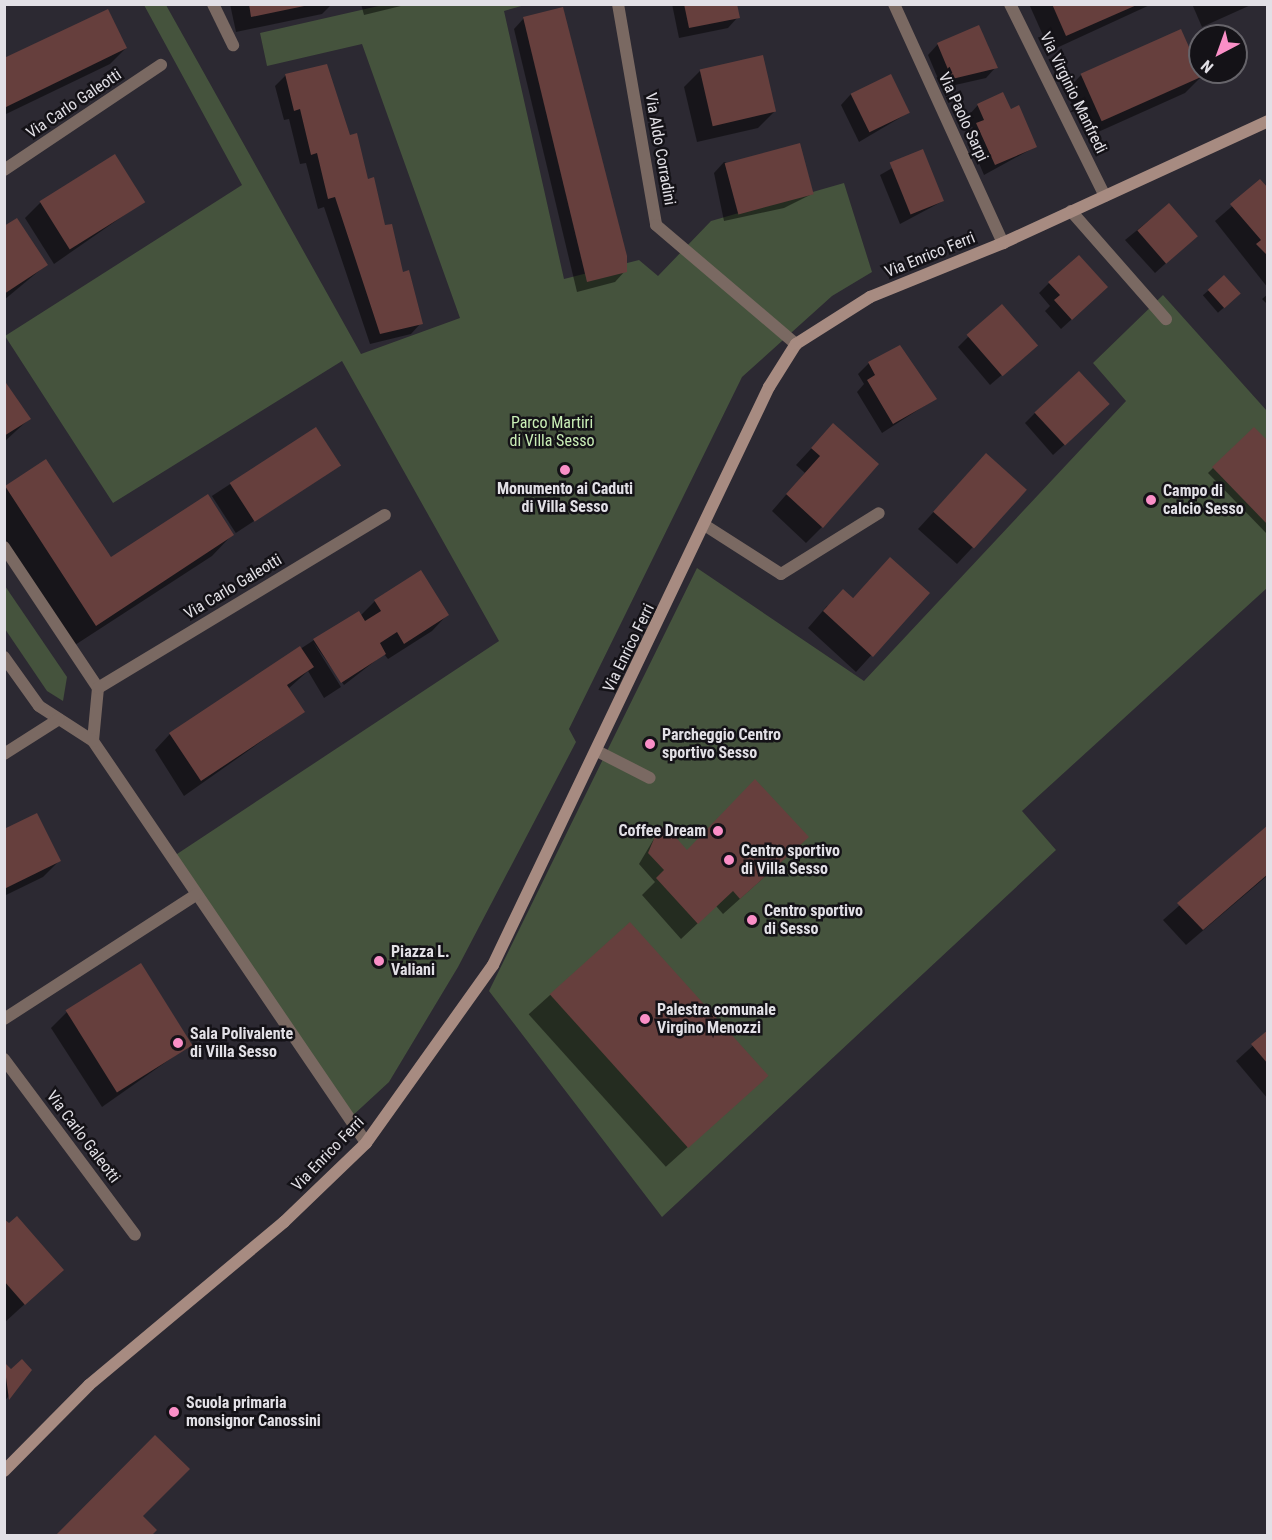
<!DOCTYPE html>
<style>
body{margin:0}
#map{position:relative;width:1272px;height:1540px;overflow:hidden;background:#2c2932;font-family:"Roboto Condensed",sans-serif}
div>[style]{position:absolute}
.green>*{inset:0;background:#45533d}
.shadow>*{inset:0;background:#0007;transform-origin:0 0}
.building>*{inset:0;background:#663f3d;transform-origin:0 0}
.street>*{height:12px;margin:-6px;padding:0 6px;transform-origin:6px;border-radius:6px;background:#7a6962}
.secondary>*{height:12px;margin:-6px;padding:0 6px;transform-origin:6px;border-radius:6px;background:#a78b81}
.dots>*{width:16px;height:16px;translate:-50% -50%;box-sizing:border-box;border:3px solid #141217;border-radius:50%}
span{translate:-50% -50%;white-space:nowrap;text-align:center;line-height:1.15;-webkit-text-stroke:5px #141217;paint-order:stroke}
.street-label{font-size:16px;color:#e2e0e6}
.park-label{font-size:16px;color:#c9eeb6}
.poi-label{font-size:16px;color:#e2e0e6;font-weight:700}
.left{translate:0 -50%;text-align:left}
.right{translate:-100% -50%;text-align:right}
.frame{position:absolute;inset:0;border:6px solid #e2e0e6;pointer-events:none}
.north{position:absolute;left:1188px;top:24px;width:60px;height:60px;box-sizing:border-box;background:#141217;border:2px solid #66646a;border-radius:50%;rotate:221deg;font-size:16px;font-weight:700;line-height:24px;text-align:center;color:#e2e0e6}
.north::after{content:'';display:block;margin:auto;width:21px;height:27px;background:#fa8fc7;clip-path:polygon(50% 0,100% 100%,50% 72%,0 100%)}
</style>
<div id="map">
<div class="green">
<div style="clip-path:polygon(144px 5px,166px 5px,361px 354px,460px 318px,362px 44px,267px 66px,260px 33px,383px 5px,525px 5px,504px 11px,564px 279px,639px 260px,658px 276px,711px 221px,844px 183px,872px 272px,832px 296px,742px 377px,569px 729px,576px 742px,458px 967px,389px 1082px,350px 1118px,171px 858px,499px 641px,342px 361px,113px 503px,5px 336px,242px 185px)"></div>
<div style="clip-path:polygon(1163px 295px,1267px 411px,1267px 588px,1022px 811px,1056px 850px,662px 1217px,489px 991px,697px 568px,864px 681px,1126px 401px,1093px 363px)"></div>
<div style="clip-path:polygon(5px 586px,67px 677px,63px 701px,47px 691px,5px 629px)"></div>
</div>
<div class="shadow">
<div style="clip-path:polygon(230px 4px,332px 4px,322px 14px,236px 32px)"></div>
<div style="clip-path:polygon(361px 4px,409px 4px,364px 15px)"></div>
<div style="clip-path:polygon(672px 4px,736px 4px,738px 17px,728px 28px,679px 38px)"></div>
<div style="clip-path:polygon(1029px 4px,1152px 4px,1050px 51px)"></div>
<div style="clip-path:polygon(1192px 4px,1253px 4px,1202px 27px)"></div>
<div style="clip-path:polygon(524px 18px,625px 271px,615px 282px,577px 292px,514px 29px)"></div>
<div style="clip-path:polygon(1180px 31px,1201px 77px,1185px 93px,1087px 137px,1066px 91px,1081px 75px)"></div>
<div style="clip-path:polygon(938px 44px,996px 67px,986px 78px,942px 88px,928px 55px)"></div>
<div style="clip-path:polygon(126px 48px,110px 64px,4px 115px,4px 60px)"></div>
<div style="clip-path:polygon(700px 71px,774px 112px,758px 128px,697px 142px,684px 87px)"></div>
<div style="clip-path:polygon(286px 75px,349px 136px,421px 323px,411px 334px,370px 344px,324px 207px,318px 209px,306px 163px,300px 164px,289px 119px,284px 120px,275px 86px)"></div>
<div style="clip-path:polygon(851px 94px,908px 113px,859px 142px,841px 105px)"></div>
<div style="clip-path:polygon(978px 105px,1010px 111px,1035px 147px,984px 175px,967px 135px,973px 129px,968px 116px)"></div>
<div style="clip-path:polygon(922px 151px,943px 201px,900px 224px,880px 175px)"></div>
<div style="clip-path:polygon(724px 162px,812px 194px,784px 208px,724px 221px,714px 173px)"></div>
<div style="clip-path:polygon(1260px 182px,1268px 190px,1268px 288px,1215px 221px)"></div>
<div style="clip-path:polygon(41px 202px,143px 202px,54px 264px,25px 218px)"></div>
<div style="clip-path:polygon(1168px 205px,1185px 246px,1155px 273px,1125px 240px)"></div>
<div style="clip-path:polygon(4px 227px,46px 265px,4px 300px)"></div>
<div style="left:1224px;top:277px;width:23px;height:28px;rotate:49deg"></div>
<div style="clip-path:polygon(1049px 283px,1096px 297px,1061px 329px,1045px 311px,1050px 306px,1039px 293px)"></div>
<div style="clip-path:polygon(1268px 294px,1268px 305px,1262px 299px)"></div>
<div style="clip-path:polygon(968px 337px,1025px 355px,990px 385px,958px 347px)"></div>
<div style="clip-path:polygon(869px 363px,935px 399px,882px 433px,857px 392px,864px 384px,858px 374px)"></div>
<div style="clip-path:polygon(4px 382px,29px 419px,4px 442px)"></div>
<div style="clip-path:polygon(1035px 413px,1097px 415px,1053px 455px,1025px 423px)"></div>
<div style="clip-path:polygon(833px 425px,822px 527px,806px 543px,772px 511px,805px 473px,796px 465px)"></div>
<div style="left:315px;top:429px;width:44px;height:123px;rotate:57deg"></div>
<div style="clip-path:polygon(1253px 429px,1268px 443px,1268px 535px,1208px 473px)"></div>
<div style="clip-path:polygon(46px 461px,111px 559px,232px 535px,212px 556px,75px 645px,4px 539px,4px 489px)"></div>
<div style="clip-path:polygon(971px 471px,1025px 491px,957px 564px,918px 529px)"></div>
<div style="clip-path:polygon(890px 559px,928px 593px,856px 672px,808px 628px,827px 606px,852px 599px)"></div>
<div style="clip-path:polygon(375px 601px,447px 615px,432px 631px,388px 659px,384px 654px,344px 685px,313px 642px,341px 687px,324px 698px,308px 671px,288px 689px,303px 712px,184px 796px,155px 750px,170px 734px,314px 640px,360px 616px)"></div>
<div style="clip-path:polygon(755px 781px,791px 853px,723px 914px,716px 906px,681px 939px,642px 895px,655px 882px,639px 864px,655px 837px,687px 852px)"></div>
<div style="clip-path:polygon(1268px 827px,1268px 875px,1186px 945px,1163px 920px)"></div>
<div style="clip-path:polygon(4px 831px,59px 861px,43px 877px,4px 896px)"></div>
<div style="left:629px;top:924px;width:205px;height:135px;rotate:48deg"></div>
<div style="clip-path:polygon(67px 1012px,190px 1045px,102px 1107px,51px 1028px)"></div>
<div style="clip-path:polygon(1268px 1032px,1268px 1099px,1236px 1061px)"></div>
<div style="clip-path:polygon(4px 1221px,62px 1270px,4px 1323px)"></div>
<div style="clip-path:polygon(4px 1365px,11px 1372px,30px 1370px,4px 1402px)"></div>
</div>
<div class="building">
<div style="clip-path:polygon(249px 4px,309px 4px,309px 5px,251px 17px)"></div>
<div style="clip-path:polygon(684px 4px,737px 4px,740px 18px,689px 28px)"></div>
<div style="clip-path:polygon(1052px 4px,1139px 4px,1066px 36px)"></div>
<div style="clip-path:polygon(563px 7px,627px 256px,627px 272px,587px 282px,523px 17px)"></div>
<div style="clip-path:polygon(108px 9px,127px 48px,4px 108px,4px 58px)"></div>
<div style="clip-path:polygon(979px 25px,998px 68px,952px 79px,937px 43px)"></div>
<div style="left:1181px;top:29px;width:52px;height:110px;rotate:66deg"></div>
<div style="left:763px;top:55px;width:58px;height:65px;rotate:77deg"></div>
<div style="clip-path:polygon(327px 64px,350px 135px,357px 133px,368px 179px,374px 177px,385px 225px,392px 224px,403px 272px,409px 270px,423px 324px,380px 334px,335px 197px,328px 199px,317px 153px,311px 155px,300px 109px,294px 111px,285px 74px)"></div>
<div style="left:891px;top:74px;width:43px;height:45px;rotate:64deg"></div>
<div style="clip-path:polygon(1003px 92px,1011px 109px,1019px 105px,1037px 147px,995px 165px,976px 123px,984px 120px,977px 104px)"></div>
<div style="left:800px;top:143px;width:53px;height:78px;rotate:75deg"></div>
<div style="left:923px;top:149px;width:56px;height:36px;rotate:68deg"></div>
<div style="left:115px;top:154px;width:57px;height:89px;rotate:58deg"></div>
<div style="clip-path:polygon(1260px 179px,1268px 188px,1268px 256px,1256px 244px,1261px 240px,1230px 204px)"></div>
<div style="left:1169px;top:203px;width:44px;height:42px;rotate:49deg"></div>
<div style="clip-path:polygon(17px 218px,48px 265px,4px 294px,4px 226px)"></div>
<div style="clip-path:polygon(1079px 255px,1108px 287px,1072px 320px,1054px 300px,1060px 295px,1048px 282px)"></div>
<div style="left:1224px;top:275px;width:25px;height:22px;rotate:48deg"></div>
<div style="left:1002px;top:304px;width:55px;height:47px;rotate:49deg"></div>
<div style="clip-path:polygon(900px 345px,937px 399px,893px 424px,867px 380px,875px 375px,868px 362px)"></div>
<div style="left:1079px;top:371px;width:45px;height:61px;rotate:47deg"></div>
<div style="clip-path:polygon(4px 380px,31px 419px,4px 436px)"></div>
<div style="clip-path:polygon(833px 423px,879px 464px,823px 528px,786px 494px,820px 456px,811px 448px)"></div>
<div style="left:316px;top:427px;width:46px;height:103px;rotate:57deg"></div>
<div style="clip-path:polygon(1254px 427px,1268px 441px,1268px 525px,1212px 467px)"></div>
<div style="left:986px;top:453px;width:55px;height:79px;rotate:42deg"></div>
<div style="clip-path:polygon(46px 459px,111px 557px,208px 494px,234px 535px,96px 626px,5px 486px)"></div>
<div style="clip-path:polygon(890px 557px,930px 593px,873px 657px,823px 611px,843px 589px,853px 598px)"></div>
<div style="clip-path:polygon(421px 570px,449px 615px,404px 644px,397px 632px,380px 643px,386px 654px,341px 683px,313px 639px,359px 611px,365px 621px,381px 611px,374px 600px)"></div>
<div style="clip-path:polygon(300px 646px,314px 667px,287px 685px,305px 712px,201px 781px,169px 733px)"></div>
<div style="clip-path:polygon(755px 779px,809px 837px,740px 899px,733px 891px,698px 924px,656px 878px,664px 870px,648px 853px,656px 834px,665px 825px,687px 850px)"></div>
<div style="clip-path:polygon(37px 813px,61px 861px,4px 889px,4px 829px)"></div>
<div style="clip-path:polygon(1268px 825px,1268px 874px,1203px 930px,1177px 903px)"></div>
<div style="left:630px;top:922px;width:207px;height:108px;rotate:48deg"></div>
<div style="left:141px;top:963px;width:97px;height:89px;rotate:58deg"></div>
<div style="clip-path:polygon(1268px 1030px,1268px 1064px,1251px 1044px)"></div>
<div style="clip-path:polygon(17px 1216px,64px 1270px,25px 1305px,4px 1281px,4px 1219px,9px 1223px)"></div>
<div style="clip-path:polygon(22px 1359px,32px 1370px,9px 1400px,4px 1362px,11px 1369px)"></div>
<div style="clip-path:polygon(155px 1435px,190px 1469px,143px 1516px,157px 1530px,151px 1536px,55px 1536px)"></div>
</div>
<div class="street">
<div style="left:213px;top:4px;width:46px;rotate:64deg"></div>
<div style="left:618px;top:4px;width:224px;rotate:80.2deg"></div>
<div style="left:656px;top:225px;width:184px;rotate:40.4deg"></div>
<div style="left:894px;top:4px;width:263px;rotate:65.5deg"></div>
<div style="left:1010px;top:4px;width:214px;rotate:63.7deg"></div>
<div style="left:4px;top:170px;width:189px;rotate:-33.8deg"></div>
<div style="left:1071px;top:211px;width:144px;rotate:48.7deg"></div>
<div style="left:706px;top:526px;width:89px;rotate:32.6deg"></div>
<div style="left:781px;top:574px;width:115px;rotate:-31.9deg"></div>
<div style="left:4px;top:547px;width:169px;rotate:56.3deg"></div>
<div style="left:98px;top:688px;width:53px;rotate:95.4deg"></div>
<div style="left:93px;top:741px;width:486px;rotate:55.8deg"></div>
<div style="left:4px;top:657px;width:60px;rotate:54.5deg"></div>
<div style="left:39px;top:706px;width:64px;rotate:32.9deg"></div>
<div style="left:98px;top:688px;width:335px;rotate:-31.1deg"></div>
<div style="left:597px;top:751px;width:59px;rotate:27deg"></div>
<div style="left:4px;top:754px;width:65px;rotate:-32.5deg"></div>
<div style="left:4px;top:1019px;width:229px;rotate:-32.9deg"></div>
<div style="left:4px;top:1059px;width:219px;rotate:53.3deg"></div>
</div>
<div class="secondary">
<div style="left:4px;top:1471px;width:121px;rotate:-45.3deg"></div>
<div style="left:89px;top:1385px;width:254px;rotate:-39.9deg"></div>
<div style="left:284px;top:1222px;width:114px;rotate:-43.9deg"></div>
<div style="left:366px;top:1143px;width:219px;rotate:-54.5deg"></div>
<div style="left:493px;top:965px;width:641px;rotate:-64.48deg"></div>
<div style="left:769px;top:387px;width:51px;rotate:-57.9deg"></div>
<div style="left:796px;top:344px;width:88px;rotate:-32.4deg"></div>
<div style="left:870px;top:297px;width:144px;rotate:-22.1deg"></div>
<div style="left:1003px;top:243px;width:292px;rotate:-24.7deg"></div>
</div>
<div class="dots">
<div style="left:565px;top:470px;background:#fa8fc7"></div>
<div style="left:1151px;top:500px;background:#fa8fc7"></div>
<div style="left:650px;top:744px;background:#fa8fc7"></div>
<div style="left:718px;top:831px;background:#fa8fc7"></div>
<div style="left:729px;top:860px;background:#fa8fc7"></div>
<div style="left:752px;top:920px;background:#fa8fc7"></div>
<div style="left:379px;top:961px;background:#fa8fc7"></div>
<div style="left:645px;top:1019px;background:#fa8fc7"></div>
<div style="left:178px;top:1043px;background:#fa8fc7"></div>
<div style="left:174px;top:1412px;background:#fa8fc7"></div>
</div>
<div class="street-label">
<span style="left:1073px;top:93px;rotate:64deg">Via Virginio Manfredi</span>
<span style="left:74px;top:104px;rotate:-34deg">Via Carlo Galeotti</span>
<span style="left:963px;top:117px;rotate:65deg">Via Paolo Sarpi</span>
<span style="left:660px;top:149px;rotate:80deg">Via Aldo Corradini</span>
<span style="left:930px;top:255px;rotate:-22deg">Via Enrico Ferri</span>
<span style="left:233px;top:587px;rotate:-31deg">Via Carlo Galeotti</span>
<span style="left:629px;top:648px;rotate:-64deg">Via Enrico Ferri</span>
<span style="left:83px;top:1137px;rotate:53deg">Via Carlo Galeotti</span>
<span style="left:328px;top:1154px;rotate:-46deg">Via Enrico Ferri</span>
</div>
<div class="park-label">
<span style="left:552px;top:432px">Parco Martiri<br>di Villa Sesso</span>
</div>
<div class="poi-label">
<span style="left:565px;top:498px">Monumento ai Caduti<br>di Villa Sesso</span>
<span class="left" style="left:1163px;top:500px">Campo di<br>calcio Sesso</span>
<span class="left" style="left:662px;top:744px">Parcheggio Centro<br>sportivo Sesso</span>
<span class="right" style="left:706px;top:831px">Coffee Dream</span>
<span class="left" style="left:741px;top:860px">Centro sportivo<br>di Villa Sesso</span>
<span class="left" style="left:764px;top:920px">Centro sportivo<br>di Sesso</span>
<span class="left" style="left:391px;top:961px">Piazza L.<br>Valiani</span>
<span class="left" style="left:657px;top:1019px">Palestra comunale<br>Virgino Menozzi</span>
<span class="left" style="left:190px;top:1043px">Sala Polivalente<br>di Villa Sesso</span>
<span class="left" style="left:186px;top:1412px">Scuola primaria<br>monsignor Canossini</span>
</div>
<div class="frame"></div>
<div class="north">N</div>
</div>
